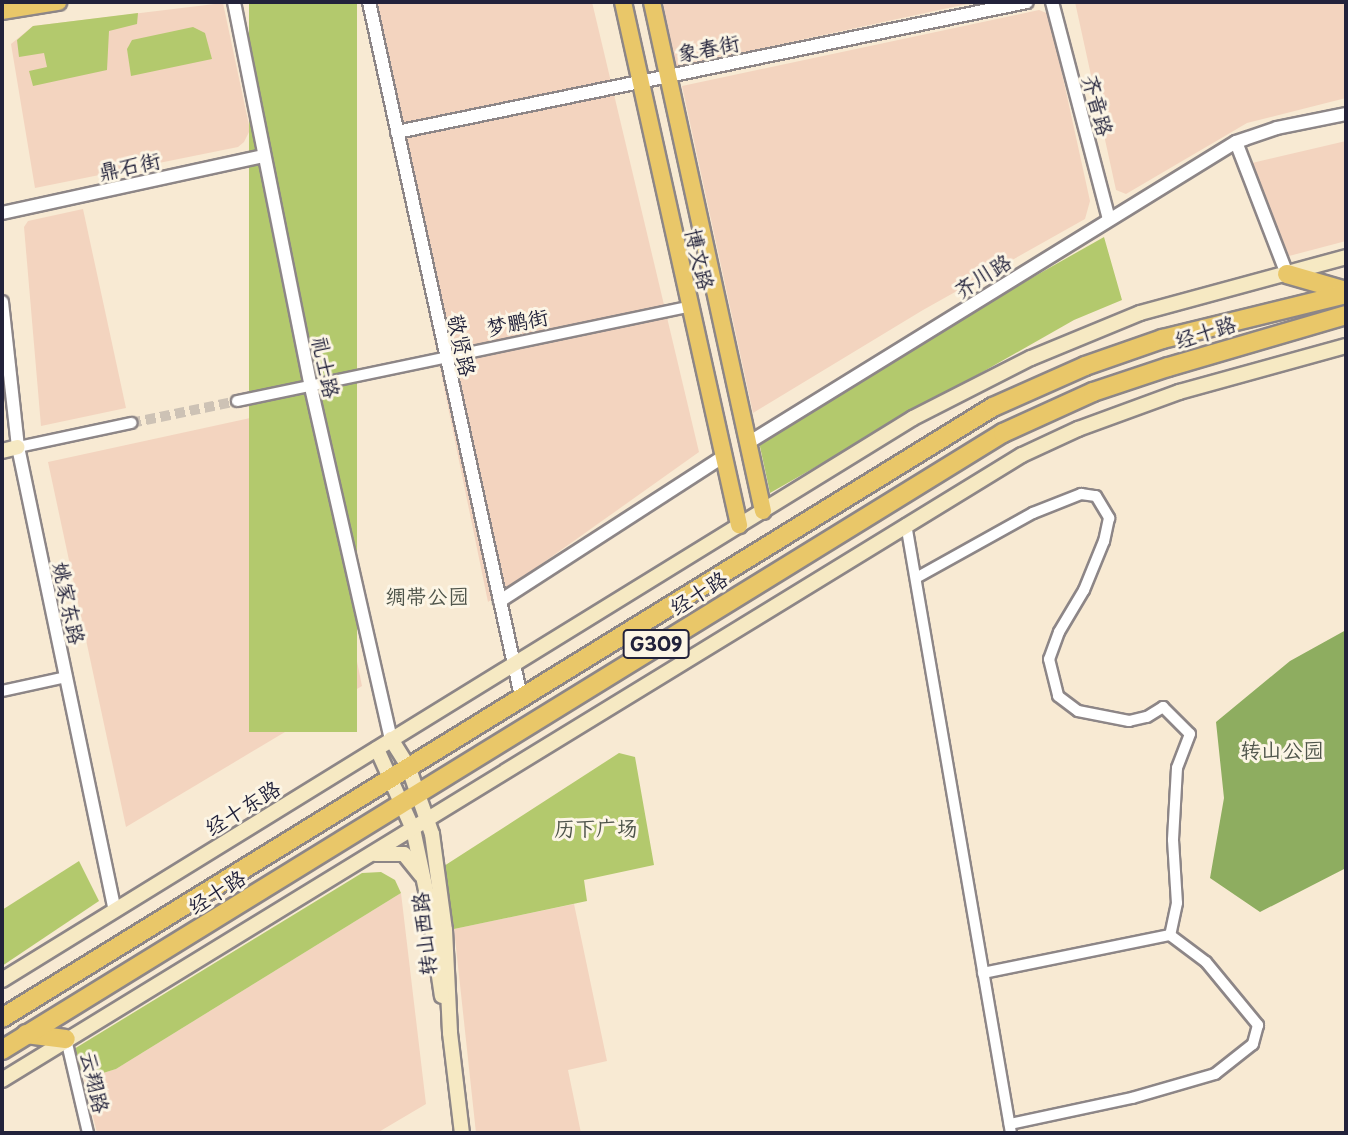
<!DOCTYPE html>
<meta charset="utf-8">
<style>
body{margin:0}
#map{position:relative;width:1348px;height:1135px;overflow:hidden;background:#f8ead3;font-family:"Playpen Sans","LXGW WenKai TC",sans-serif}
div>[style]{position:absolute}
.built>*{inset:0;background:#f3d4bf}
.green>*{inset:0;background:#b3c96d;transform-origin:0 0}
.forest>*{inset:0;background:#8ead60}
.minor-tunnel>*{height:10px;margin-top:-5px;transform-origin:0;background:repeating-linear-gradient(90deg,#cdc2b5 0 10px,transparent 0 15px)}
.roads{filter:drop-shadow(2px 0 #8d8687) drop-shadow(-2px 0 #8d8687) drop-shadow(0 2px #8d8687) drop-shadow(0 -2px #8d8687)}
.minor>*{height:10px;margin:-5px;padding:0 5px;transform-origin:5px;border-radius:5px;background:#fff}
.tertiary>*{height:12px;margin:-6px;padding:0 6px;transform-origin:6px;border-radius:6px;background:#fff}
.secondary>*{height:14px;margin:-7px;padding:0 7px;transform-origin:7px;border-radius:7px;background:#f6e9c3}
.primary>*{height:16px;margin:-8px;padding:0 8px;transform-origin:8px;border-radius:8px;background:#e9c769}
.trunk>*{height:18px;margin:-9px;padding:0 9px;transform-origin:9px;border-radius:9px;background:#e9c769}
span{translate:-50% -50%;white-space:nowrap;text-align:center;line-height:1.15;-webkit-text-stroke:6px #fcf5e5;paint-order:stroke}
.shield-label span{padding:2px 5px;background:#fcf5e5;border:2px solid;border-radius:5px;-webkit-text-stroke-width:0}
.shield-label{font-size:19px;color:#22223b;font-weight:700}
.street-label{font-size:21px;color:#22223b}
.park-label{font-size:21px;color:#4e544a}
.frame{position:absolute;inset:0;border:4px solid #22223b;pointer-events:none}
</style>
<div id="map">
<div class="built">
<div style="clip-path:polygon(365px 2px,592px 2px,699px 452px,488px 602px)"></div>
<div style="clip-path:polygon(663px 2px,976px 2px,676px 67px)"></div>
<div style="clip-path:polygon(1075px 2px,1346px 2px,1346px 98px,1247px 123px,1126px 194px,1116px 190px)"></div>
<div style="clip-path:polygon(223px 3px,250px 130px,244px 142px,238px 147px,35px 188px,11px 44px,33px 26px)"></div>
<div style="clip-path:polygon(1039px 10px,1049px 14px,1090px 201px,1085px 219px,923px 310px,753px 413px,682px 86px)"></div>
<div style="clip-path:polygon(1346px 141px,1346px 241px,1289px 256px,1252px 163px)"></div>
<div style="clip-path:polygon(83px 209px,126px 408px,41px 426px,24px 227px,28px 221px)"></div>
<div style="clip-path:polygon(305px 406px,362px 686px,126px 827px,48px 462px)"></div>
<div style="clip-path:polygon(401px 893px,426px 1104px,377px 1133px,97px 1133px,84px 1079px,116px 1069px)"></div>
<div style="clip-path:polygon(574px 904px,607px 1061px,568px 1070px,581px 1133px,476px 1133px,454px 929px)"></div>
</div>
<div class="green">
<div style="left:249px;top:2px;width:108px;height:730px"></div>
<div style="clip-path:polygon(138px 13px,137px 24px,109px 31px,107px 70px,33px 86px,29px 71px,47px 67px,44px 53px,19px 57px,17px 40px,33px 26px)"></div>
<div style="clip-path:polygon(193px 27px,205px 33px,212px 59px,131px 76px,127px 49px,132px 40px)"></div>
<div style="clip-path:polygon(1104px 237px,1122px 300px,1074px 320px,770px 493px,757px 433px)"></div>
<div style="clip-path:polygon(619px 753px,635px 757px,654px 865px,584px 880px,587px 901px,454px 929px,444px 866px)"></div>
<div style="clip-path:polygon(79px 861px,99px 901px,2px 966px,2px 910px)"></div>
<div style="clip-path:polygon(381px 872px,395px 880px,401px 893px,116px 1069px,84px 1079px,74px 1049px,362px 873px)"></div>
</div>
<div class="forest">
<div style="clip-path:polygon(1346px 630px,1346px 868px,1260px 912px,1210px 878px,1224px 798px,1216px 722px,1290px 661px)"></div>
</div>
<div class="minor-tunnel">
<div style="left:131px;top:423px;width:108px;rotate:-11.7deg"></div>
</div>
<div class="roads">
<div class="minor">
<div style="left:237px;top:401px;width:463px;rotate:-11.8deg"></div>
<div style="left:18px;top:447px;width:116px;rotate:-12deg"></div>
<div style="left:906px;top:524px;width:618px;rotate:80.22deg"></div>
<div style="left:916px;top:578px;width:134px;rotate:-29.1deg"></div>
<div style="left:1033px;top:513px;width:52px;rotate:-21.6deg"></div>
<div style="left:1081px;top:494px;width:15px;rotate:8deg"></div>
<div style="left:1096px;top:496px;width:26px;rotate:59deg"></div>
<div style="left:1109px;top:518px;width:24px;rotate:102deg"></div>
<div style="left:1104px;top:541px;width:53px;rotate:112.2deg"></div>
<div style="left:1084px;top:590px;width:49px;rotate:120.8deg"></div>
<div style="left:1059px;top:632px;width:29px;rotate:110deg"></div>
<div style="left:1049px;top:659px;width:38px;rotate:76deg"></div>
<div style="left:1058px;top:696px;width:25px;rotate:37deg"></div>
<div style="left:1078px;top:711px;width:52px;rotate:11.1deg"></div>
<div style="left:1129px;top:721px;width:18px;rotate:-13deg"></div>
<div style="left:1147px;top:717px;width:19px;rotate:-32deg"></div>
<div style="left:1163px;top:707px;width:38px;rotate:45deg"></div>
<div style="left:1190px;top:734px;width:36px;rotate:111deg"></div>
<div style="left:1177px;top:768px;width:72px;rotate:93.2deg"></div>
<div style="left:1173px;top:840px;width:63px;rotate:86.4deg"></div>
<div style="left:1177px;top:903px;width:33px;rotate:102deg"></div>
<div style="left:1170px;top:935px;width:45px;rotate:36.9deg"></div>
<div style="left:1206px;top:962px;width:82px;rotate:50.5deg"></div>
<div style="left:1258px;top:1025px;width:20px;rotate:105deg"></div>
<div style="left:1253px;top:1044px;width:48px;rotate:141.7deg"></div>
<div style="left:1215px;top:1074px;width:86px;rotate:163.9deg"></div>
<div style="left:1132px;top:1098px;width:125px;rotate:168deg"></div>
<div style="left:2px;top:691px;width:66px;rotate:-12.3deg"></div>
<div style="left:983px;top:973px;width:191px;rotate:-11.5deg"></div>
<div style="left:66px;top:1039px;width:97px;rotate:76.8deg"></div>
</div>
<div class="tertiary">
<div style="left:234px;top:2px;width:389px;rotate:78.7deg"></div>
<div style="left:310px;top:383px;width:365px;rotate:77.2deg"></div>
<div style="left:369px;top:2px;width:710px;rotate:77.65deg"></div>
<div style="left:1052px;top:2px;width:224px;rotate:75.3deg"></div>
<div style="left:397px;top:132px;width:643px;rotate:-11.66deg"></div>
<div style="left:1236px;top:142px;width:142px;rotate:68.9deg"></div>
<div style="left:2px;top:213px;width:268px;rotate:-12.3deg"></div>
<div style="left:2px;top:302px;width:146px;rotate:83.7deg"></div>
<div style="left:18px;top:447px;width:473px;rotate:78.2deg"></div>
<div style="left:748px;top:443px;width:573px;rotate:-31.67deg"></div>
<div style="left:1236px;top:142px;width:43px;rotate:-18.9deg"></div>
<div style="left:1277px;top:128px;width:70px;rotate:-11.5deg"></div>
<div style="left:500px;top:601px;width:267px;rotate:-32.9deg"></div>
</div>
<div class="secondary">
<div style="left:2px;top:451px;width:16px;rotate:-14deg"></div>
<div style="left:391px;top:739px;width:32px;rotate:58deg"></div>
<div style="left:408px;top:766px;width:72px;rotate:70.6deg"></div>
<div style="left:432px;top:834px;width:97px;rotate:82.3deg"></div>
<div style="left:445px;top:930px;width:103px;rotate:87.2deg"></div>
<div style="left:450px;top:1033px;width:101px;rotate:83.2deg"></div>
<div style="left:377px;top:749px;width:88px;rotate:65.8deg"></div>
<div style="left:413px;top:829px;width:67px;rotate:78deg"></div>
<div style="left:427px;top:895px;width:102px;rotate:81.6deg"></div>
<div style="left:375px;top:854px;width:29px"></div>
<div style="left:404px;top:854px;width:27px;rotate:51deg"></div>
<div style="left:2px;top:980px;width:1070px;rotate:-31.67deg"></div>
<div style="left:913px;top:418px;width:132px;rotate:-27deg"></div>
<div style="left:1031px;top:358px;width:118px;rotate:-22.4deg"></div>
<div style="left:1140px;top:313px;width:213px;rotate:-15.2deg"></div>
<div style="left:2px;top:1080px;width:1196px;rotate:-31.5deg"></div>
<div style="left:1022px;top:455px;width:62px;rotate:-24.9deg"></div>
<div style="left:1078px;top:429px;width:108px;rotate:-20.1deg"></div>
<div style="left:1179px;top:392px;width:173px;rotate:-15.4deg"></div>
</div>
<div class="primary">
<div style="left:623px;top:2px;width:536px;rotate:77.49deg"></div>
<div style="left:652px;top:2px;width:521px;rotate:77.7deg"></div>
<div style="left:2px;top:11px;width:57px;rotate:-9.1deg"></div>
</div>
<div class="trunk">
<div style="left:1287px;top:274px;width:61px;rotate:16.1deg"></div>
<div style="left:2px;top:1018px;width:1164px;rotate:-31.66deg"></div>
<div style="left:993px;top:407px;width:101px;rotate:-24deg"></div>
<div style="left:1085px;top:366px;width:82px;rotate:-19.3deg"></div>
<div style="left:1162px;top:339px;width:189px;rotate:-13.7deg"></div>
<div style="left:26px;top:1034px;width:40px;rotate:7.1deg"></div>
<div style="left:2px;top:1050px;width:1176px;rotate:-31.65deg"></div>
<div style="left:1003px;top:433px;width:99px;rotate:-24.5deg"></div>
<div style="left:1093px;top:392px;width:79px;rotate:-18.4deg"></div>
<div style="left:1168px;top:367px;width:185px;rotate:-16.3deg"></div>
</div>
</div>
<div class="shield-label">
<span style="left:656px;top:644px">G309</span>
</div>
<div class="street-label">
<span style="left:708px;top:47px;rotate:-11deg">象春街</span>
<span style="left:1099px;top:105px;rotate:75deg">齐音路</span>
<span style="left:129px;top:165px;rotate:-12deg">鼎石街</span>
<span style="left:701px;top:259px;rotate:77deg">博文路</span>
<span style="left:982px;top:275px;rotate:-32deg">齐川路</span>
<span style="left:517px;top:321px;rotate:-11deg">梦鹏街</span>
<span style="left:1205px;top:331px;rotate:-17deg">经十路</span>
<span style="left:463px;top:345px;rotate:78deg">敬贤路</span>
<span style="left:327px;top:367px;rotate:78deg">礼士路</span>
<span style="left:698px;top:592px;rotate:-32deg">经十路</span>
<span style="left:70px;top:603px;rotate:78deg">姚家东路</span>
<span style="left:242px;top:807px;rotate:-32deg">经十东路</span>
<span style="left:216px;top:891px;rotate:-32deg">经十路</span>
<span style="left:423px;top:934px;rotate:-96deg">转山西路</span>
<span style="left:96px;top:1082px;rotate:77deg">云翔路</span>
</div>
<div class="park-label">
<span style="left:427px;top:595px">绸带公园</span>
<span style="left:1282px;top:749px">转山公园</span>
<span style="left:596px;top:827px">历下广场</span>
</div>
<div class="frame"></div>
</div>
